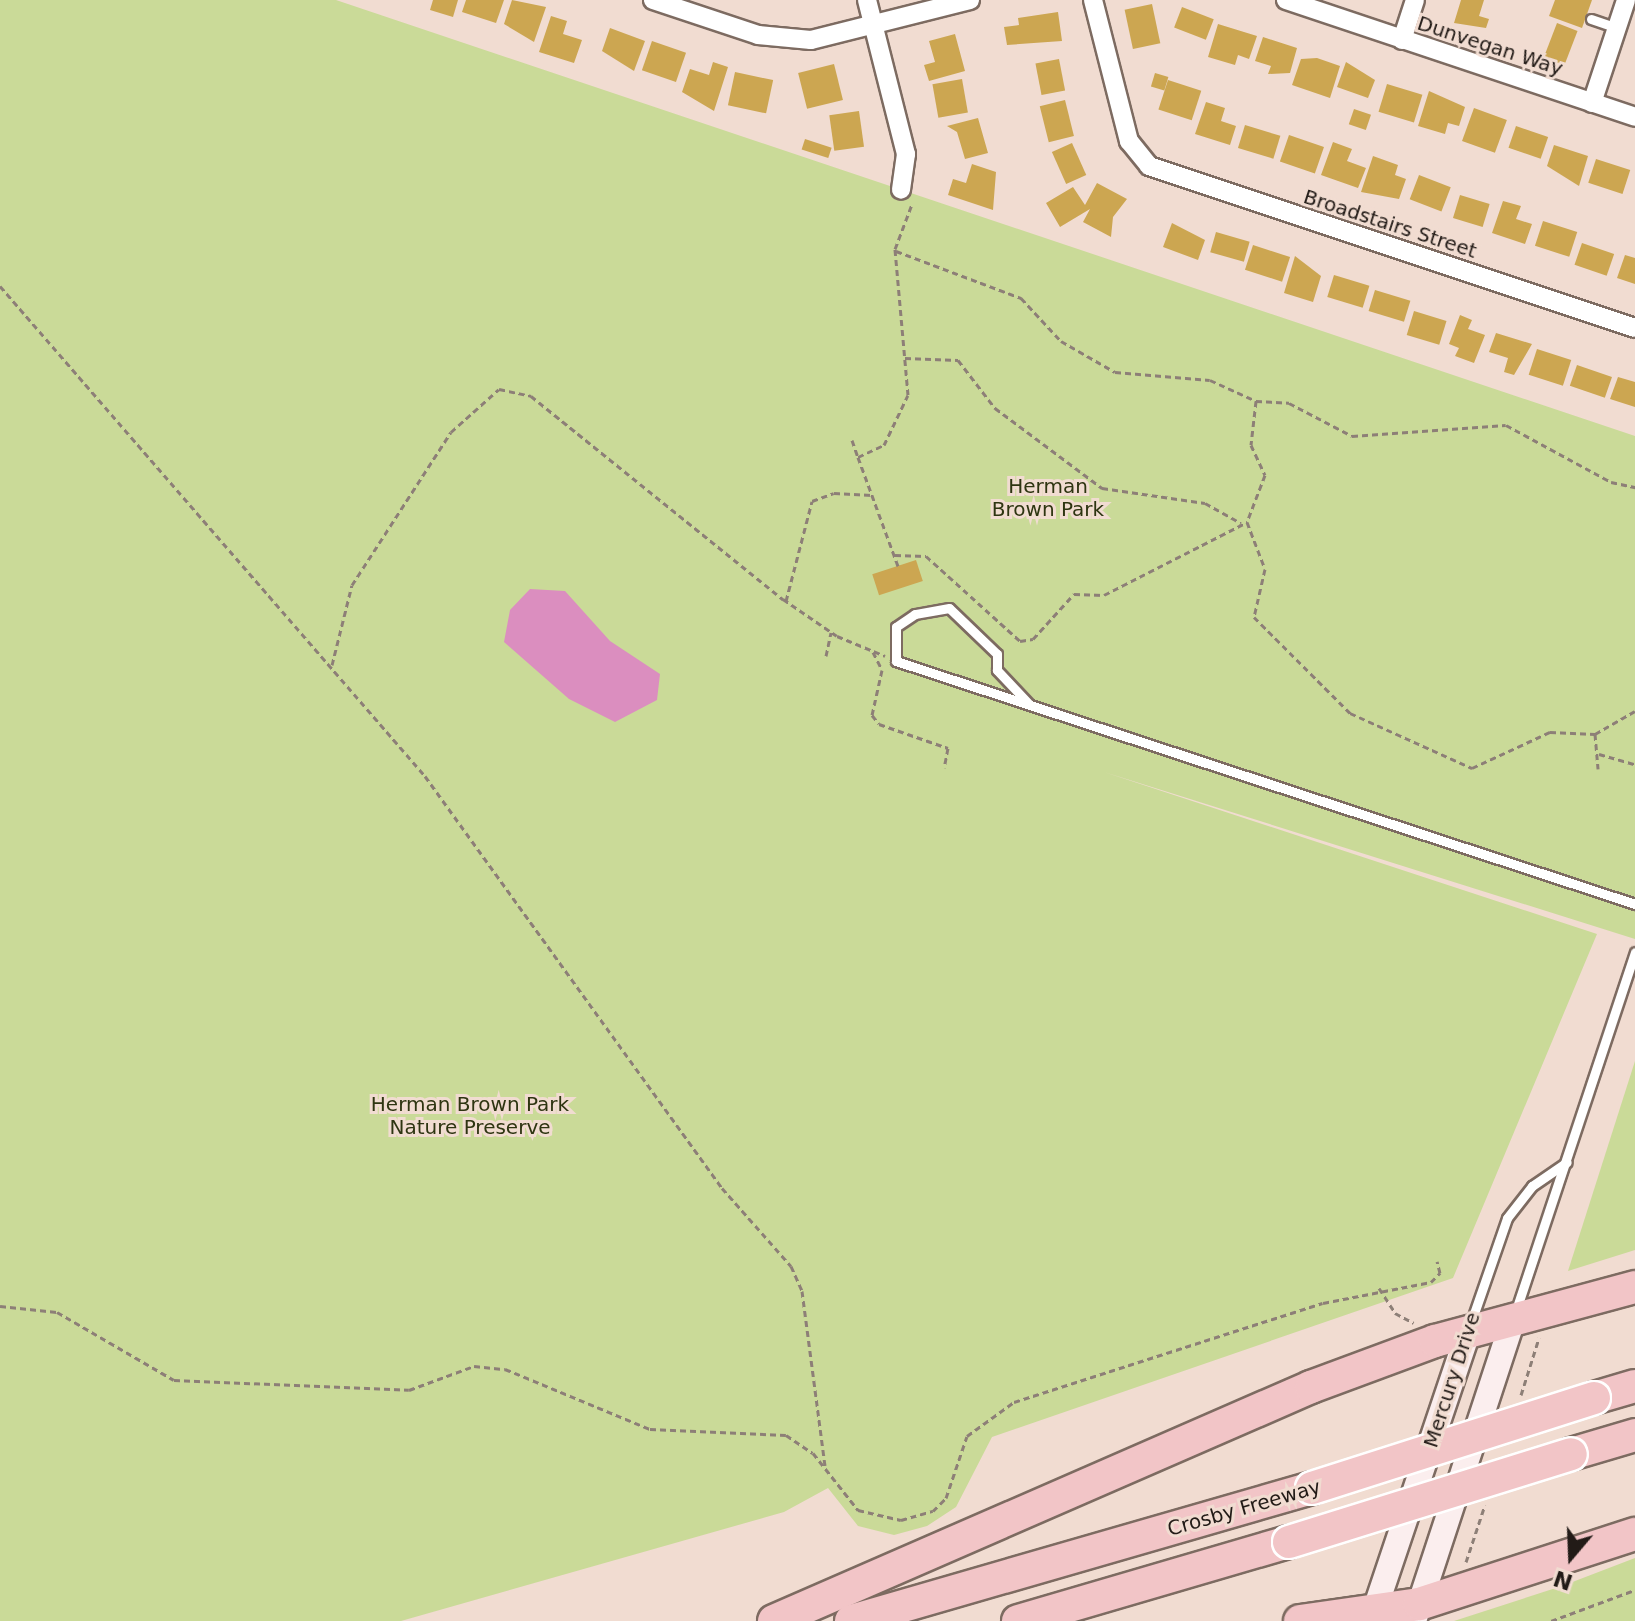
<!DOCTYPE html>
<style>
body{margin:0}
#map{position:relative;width:1635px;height:1621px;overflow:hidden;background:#f1dcd1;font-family:"DejaVu Sans",sans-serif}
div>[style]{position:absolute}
.green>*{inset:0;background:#cada98}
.water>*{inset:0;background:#db8ebf}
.building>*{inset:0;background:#cca651;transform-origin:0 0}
.path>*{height:3px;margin-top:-1.5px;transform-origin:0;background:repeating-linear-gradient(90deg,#8d7f77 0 6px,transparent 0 10px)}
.roads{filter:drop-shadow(2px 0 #7d6b61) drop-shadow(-2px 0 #7d6b61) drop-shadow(0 2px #7d6b61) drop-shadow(0 -2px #7d6b61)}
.lane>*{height:9px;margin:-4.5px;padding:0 4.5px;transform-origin:4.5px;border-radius:4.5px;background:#fff}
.street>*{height:18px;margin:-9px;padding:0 9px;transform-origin:9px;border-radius:9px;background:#fff}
.secondary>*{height:24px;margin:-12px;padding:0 12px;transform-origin:12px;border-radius:12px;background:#fbeeee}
.highway>*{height:32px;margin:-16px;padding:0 16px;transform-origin:16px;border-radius:16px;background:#f2c5c7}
.bridges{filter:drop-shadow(2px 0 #fff) drop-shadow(-2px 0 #fff) drop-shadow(0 2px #fff) drop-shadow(0 -2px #fff)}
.highway-bridge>*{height:32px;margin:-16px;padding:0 16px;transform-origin:16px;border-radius:16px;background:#f2c5c7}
span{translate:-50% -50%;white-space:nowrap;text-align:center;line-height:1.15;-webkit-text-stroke:6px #f1dcd1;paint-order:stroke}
.street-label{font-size:20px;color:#221b17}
.park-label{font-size:20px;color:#2e3511}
.north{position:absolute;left:1531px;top:1517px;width:80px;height:80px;-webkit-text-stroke:6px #f1dcd1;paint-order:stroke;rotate:199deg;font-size:22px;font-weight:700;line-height:32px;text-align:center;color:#221b17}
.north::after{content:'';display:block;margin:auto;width:28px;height:36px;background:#221b17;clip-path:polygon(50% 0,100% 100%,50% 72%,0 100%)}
</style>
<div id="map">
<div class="green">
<div style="clip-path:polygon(0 0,336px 0,1635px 436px,1635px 939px,1104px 772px,1597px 934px,1453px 1278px,992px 1437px,956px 1507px,927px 1526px,894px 1535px,858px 1526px,828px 1488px,784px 1512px,401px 1621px,0 1621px)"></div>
<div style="clip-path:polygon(1635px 1061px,1635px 1250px,1568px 1271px)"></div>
<div style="clip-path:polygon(1635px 1558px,1635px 1621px,1454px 1621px,1562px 1586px)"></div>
</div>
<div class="water">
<div style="clip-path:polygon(530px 589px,565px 591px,610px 641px,660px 674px,657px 700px,615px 722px,569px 699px,504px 642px,510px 610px)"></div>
</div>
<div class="building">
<div style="clip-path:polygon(433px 0,458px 0,453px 17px,430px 10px)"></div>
<div style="clip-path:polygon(466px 0,504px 0,496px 23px,462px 12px)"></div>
<div style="clip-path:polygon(512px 0,546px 7px,534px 42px,504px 24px)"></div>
<div style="clip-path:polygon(1461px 0,1484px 0,1479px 16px,1489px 19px,1486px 28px,1454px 23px)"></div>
<div style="clip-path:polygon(1555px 0,1592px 0,1582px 28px,1549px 16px)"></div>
<div style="left:1152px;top:4px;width:40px;height:28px;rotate:78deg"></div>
<div style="left:1182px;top:7px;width:34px;height:22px;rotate:21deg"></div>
<div style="clip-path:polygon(1058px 12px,1062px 41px,1007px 45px,1004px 27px,1019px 25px,1018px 18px)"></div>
<div style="clip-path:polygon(551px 16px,567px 21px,563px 34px,582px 40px,574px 63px,539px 52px)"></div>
<div style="left:1557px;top:23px;width:22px;height:37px;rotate:21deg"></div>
<div style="clip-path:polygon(1218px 24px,1257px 36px,1249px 59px,1238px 55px,1235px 65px,1208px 57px)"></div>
<div style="clip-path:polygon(610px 28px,645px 41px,634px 71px,602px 51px)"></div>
<div style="clip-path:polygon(955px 34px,965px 71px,929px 81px,924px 65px,935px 62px,929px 41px)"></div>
<div style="clip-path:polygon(1263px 37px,1297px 48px,1290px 73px,1268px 74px,1271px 66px,1255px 61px)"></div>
<div style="left:652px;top:41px;width:36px;height:31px;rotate:19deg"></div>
<div style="clip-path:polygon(1317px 58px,1340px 66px,1330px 98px,1292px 85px,1301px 59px)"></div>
<div style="left:1059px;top:59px;width:32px;height:24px;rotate:79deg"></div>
<div style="clip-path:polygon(713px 62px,728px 67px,714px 111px,682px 92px,690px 69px,709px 75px)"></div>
<div style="clip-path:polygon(1346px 62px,1375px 80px,1368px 98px,1337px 87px)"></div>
<div style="left:834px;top:64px;width:37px;height:37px;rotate:76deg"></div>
<div style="left:735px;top:72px;width:39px;height:34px;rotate:12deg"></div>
<div style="left:1155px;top:73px;width:14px;height:14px;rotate:17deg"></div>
<div style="left:962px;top:79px;width:34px;height:30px;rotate:80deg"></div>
<div style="left:1168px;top:80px;width:35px;height:31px;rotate:18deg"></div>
<div style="left:1387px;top:84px;width:37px;height:29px;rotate:17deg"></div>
<div style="clip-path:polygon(1429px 91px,1465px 107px,1459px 126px,1448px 123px,1445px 134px,1418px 126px)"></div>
<div style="left:1065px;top:100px;width:37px;height:26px;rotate:76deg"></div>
<div style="clip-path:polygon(1206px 102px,1225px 108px,1221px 121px,1236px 126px,1230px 145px,1195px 134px)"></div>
<div style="left:1474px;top:108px;width:35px;height:35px;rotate:20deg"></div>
<div style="left:1354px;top:109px;width:18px;height:16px;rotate:19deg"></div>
<div style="left:859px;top:111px;width:36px;height:30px;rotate:82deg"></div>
<div style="clip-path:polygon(978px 118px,988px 153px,965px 159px,957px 132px,947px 126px)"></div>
<div style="left:1245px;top:125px;width:37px;height:24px;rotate:17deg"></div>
<div style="left:1516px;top:126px;width:34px;height:23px;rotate:19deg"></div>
<div style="left:1289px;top:135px;width:37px;height:28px;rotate:19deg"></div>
<div style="left:805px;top:139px;width:28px;height:11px;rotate:18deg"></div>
<div style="clip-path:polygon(1333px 142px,1352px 149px,1347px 161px,1366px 168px,1358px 188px,1321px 175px)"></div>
<div style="left:1072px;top:143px;width:35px;height:22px;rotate:66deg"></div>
<div style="clip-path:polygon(1554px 145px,1588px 156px,1579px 186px,1547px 166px)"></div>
<div style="clip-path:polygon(1373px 156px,1398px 165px,1395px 175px,1406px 179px,1399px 199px,1361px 192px)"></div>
<div style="left:1596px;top:159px;width:36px;height:25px;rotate:18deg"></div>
<div style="clip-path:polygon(972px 164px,996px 172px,993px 210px,948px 195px,953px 179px,966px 183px)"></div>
<div style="left:1419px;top:175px;width:34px;height:26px;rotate:21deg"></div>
<div style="clip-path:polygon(1097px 183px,1127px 199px,1113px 217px,1111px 237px,1083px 222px,1090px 209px,1060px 227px,1046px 203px,1073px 187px,1085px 205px)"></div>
<div style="left:1460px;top:195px;width:31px;height:24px;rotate:17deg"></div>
<div style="clip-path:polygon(1503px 201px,1521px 206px,1516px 219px,1532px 224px,1525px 244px,1492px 233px)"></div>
<div style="left:1543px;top:221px;width:36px;height:26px;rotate:18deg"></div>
<div style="clip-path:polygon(1172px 223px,1205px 240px,1198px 260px,1163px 247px)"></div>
<div style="left:1216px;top:232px;width:35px;height:21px;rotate:16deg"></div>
<div style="left:1582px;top:243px;width:34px;height:23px;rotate:19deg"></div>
<div style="left:1253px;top:245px;width:39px;height:26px;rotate:18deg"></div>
<div style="clip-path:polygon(1625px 255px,1635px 258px,1635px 284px,1617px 278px)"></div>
<div style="clip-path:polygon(1295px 256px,1321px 276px,1313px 302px,1284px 293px)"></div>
<div style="left:1334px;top:275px;width:37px;height:23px;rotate:17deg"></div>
<div style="left:1375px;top:290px;width:37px;height:22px;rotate:17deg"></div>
<div style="left:1414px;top:311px;width:34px;height:25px;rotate:17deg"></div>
<div style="clip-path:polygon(1460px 315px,1472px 320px,1468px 329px,1485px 335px,1474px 363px,1455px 356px,1459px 348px,1449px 344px)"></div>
<div style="clip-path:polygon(1496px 333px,1532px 344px,1514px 375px,1504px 372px,1508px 358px,1489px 352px)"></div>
<div style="left:1537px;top:349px;width:36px;height:27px;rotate:18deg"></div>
<div style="left:1577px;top:365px;width:37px;height:22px;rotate:19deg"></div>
<div style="clip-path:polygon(1618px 377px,1635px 382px,1635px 407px,1610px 399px)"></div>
<div style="left:916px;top:560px;width:22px;height:46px;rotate:72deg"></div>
</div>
<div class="path">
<div style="left:896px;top:251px;width:134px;rotate:20.6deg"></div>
<div style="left:1021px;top:298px;width:59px;rotate:47.1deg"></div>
<div style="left:1061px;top:341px;width:62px;rotate:29.9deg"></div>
<div style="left:1115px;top:372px;width:95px;rotate:4.8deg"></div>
<div style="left:1210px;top:380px;width:51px;rotate:24.5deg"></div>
<div style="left:1256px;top:401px;width:33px;rotate:3deg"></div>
<div style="left:1289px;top:403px;width:71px;rotate:27.6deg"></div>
<div style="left:1352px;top:436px;width:154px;rotate:-4.1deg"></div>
<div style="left:1506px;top:425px;width:119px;rotate:28.5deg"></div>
<div style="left:1611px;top:482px;width:25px;rotate:12deg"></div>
<div style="left:0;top:286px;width:649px;rotate:49.06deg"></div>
<div style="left:425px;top:776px;width:508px;rotate:54.21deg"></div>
<div style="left:722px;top:1188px;width:104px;rotate:48.5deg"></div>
<div style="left:791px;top:1266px;width:27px;rotate:66deg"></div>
<div style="left:802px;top:1291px;width:176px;rotate:82.5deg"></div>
<div style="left:905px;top:358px;width:53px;rotate:2.2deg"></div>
<div style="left:958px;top:360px;width:61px;rotate:52.4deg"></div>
<div style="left:995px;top:408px;width:134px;rotate:36.8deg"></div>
<div style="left:1102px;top:488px;width:104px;rotate:8.3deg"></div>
<div style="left:1205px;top:503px;width:41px;rotate:29.1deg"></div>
<div style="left:1256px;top:401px;width:44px;rotate:96.5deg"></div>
<div style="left:1251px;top:445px;width:33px;rotate:65deg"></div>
<div style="left:1265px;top:475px;width:50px;rotate:111deg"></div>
<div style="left:1247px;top:522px;width:50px;rotate:69deg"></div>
<div style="left:1265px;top:569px;width:49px;rotate:102.9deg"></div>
<div style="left:1254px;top:617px;width:136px;rotate:45deg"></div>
<div style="left:1350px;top:713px;width:134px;rotate:24.3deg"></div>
<div style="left:1472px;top:768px;width:86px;rotate:-24.8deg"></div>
<div style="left:1550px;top:732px;width:45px;rotate:2.5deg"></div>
<div style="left:1595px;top:734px;width:46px;rotate:-29.9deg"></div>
<div style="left:852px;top:440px;width:18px;rotate:71deg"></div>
<div style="left:895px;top:555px;width:31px;rotate:2deg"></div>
<div style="left:926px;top:556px;width:127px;rotate:42.1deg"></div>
<div style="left:1020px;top:641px;width:13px;rotate:-9deg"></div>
<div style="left:1033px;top:639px;width:61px;rotate:-47.7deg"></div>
<div style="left:1074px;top:594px;width:30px;rotate:2deg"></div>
<div style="left:1104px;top:595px;width:161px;rotate:-27deg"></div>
<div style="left:898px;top:566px;width:116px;rotate:-110.2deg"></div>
<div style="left:858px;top:457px;width:29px;rotate:-25deg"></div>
<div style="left:884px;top:445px;width:55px;rotate:-64.4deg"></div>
<div style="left:908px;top:395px;width:147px;rotate:-95.1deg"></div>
<div style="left:895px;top:249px;width:48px;rotate:-69.3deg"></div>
<div style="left:786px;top:601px;width:103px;rotate:-75.4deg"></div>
<div style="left:812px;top:501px;width:23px;rotate:-20deg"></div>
<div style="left:834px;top:493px;width:38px;rotate:3deg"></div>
<div style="left:873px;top:652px;width:20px;rotate:63deg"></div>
<div style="left:882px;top:670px;width:46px;rotate:102.5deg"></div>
<div style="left:872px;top:715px;width:11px;rotate:52deg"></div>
<div style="left:879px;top:724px;width:73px;rotate:19.2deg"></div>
<div style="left:948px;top:748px;width:20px;rotate:101deg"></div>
<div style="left:826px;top:656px;width:24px;rotate:-78deg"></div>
<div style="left:332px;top:665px;width:82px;rotate:-76deg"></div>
<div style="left:352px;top:585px;width:182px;rotate:-57.1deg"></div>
<div style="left:451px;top:432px;width:64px;rotate:-41.9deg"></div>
<div style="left:499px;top:389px;width:33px;rotate:12deg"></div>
<div style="left:531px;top:396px;width:324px;rotate:38.9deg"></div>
<div style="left:783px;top:599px;width:65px;rotate:34.4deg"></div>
<div style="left:837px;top:636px;width:52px;rotate:22.6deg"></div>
<div style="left:1595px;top:734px;width:35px;rotate:85deg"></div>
<div style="left:1599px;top:754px;width:37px;rotate:16deg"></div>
<div style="left:1379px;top:1288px;width:30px;rotate:57deg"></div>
<div style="left:1395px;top:1313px;width:21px;rotate:28deg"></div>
<div style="left:0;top:1306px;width:57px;rotate:6deg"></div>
<div style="left:57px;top:1312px;width:135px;rotate:30.2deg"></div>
<div style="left:174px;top:1380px;width:235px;rotate:2.4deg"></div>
<div style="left:409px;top:1390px;width:69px;rotate:-20.3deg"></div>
<div style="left:474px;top:1366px;width:31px;rotate:6deg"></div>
<div style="left:505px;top:1369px;width:157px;rotate:22.5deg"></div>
<div style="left:650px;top:1429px;width:136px;rotate:2.5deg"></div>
<div style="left:786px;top:1435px;width:32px;rotate:34deg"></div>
<div style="left:813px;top:1453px;width:73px;rotate:51.7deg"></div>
<div style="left:858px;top:1510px;width:44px;rotate:13.1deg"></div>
<div style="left:901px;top:1520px;width:33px;rotate:-16deg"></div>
<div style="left:933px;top:1511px;width:18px;rotate:-45deg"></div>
<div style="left:946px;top:1498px;width:65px;rotate:-71.3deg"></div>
<div style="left:967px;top:1436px;width:58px;rotate:-35.9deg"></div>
<div style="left:1014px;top:1402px;width:324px;rotate:-17.8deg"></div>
<div style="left:1323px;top:1303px;width:110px;rotate:-11deg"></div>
<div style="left:1431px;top:1282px;width:13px;rotate:-45deg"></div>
<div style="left:1440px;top:1273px;width:12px;rotate:-104deg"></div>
<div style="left:1521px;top:1395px;width:60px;rotate:-72.5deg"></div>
<div style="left:1466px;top:1562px;width:60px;rotate:-71.6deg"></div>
<div style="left:1551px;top:1621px;width:90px;rotate:-20.3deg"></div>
</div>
<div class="roads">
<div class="lane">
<div style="left:1591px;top:19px;width:28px;rotate:19deg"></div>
<div style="left:1029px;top:704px;width:47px;rotate:-133.3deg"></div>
<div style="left:997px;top:670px;width:16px;rotate:-90deg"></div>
<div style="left:997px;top:654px;width:66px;rotate:-136.2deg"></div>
<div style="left:949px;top:608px;width:35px;rotate:170deg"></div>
<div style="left:915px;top:614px;width:23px;rotate:146deg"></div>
<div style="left:896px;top:627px;width:34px;rotate:90deg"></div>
<div style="left:896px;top:661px;width:778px;rotate:18.2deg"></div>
<div style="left:1516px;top:1310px;width:377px;rotate:-71.6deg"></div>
<div style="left:1470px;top:1325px;width:113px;rotate:-70.9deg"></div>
<div style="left:1507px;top:1218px;width:41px;rotate:-52deg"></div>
<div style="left:1532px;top:1186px;width:42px;rotate:-34.4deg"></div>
</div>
<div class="street">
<div style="left:653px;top:0;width:111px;rotate:18.4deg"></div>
<div style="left:758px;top:35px;width:53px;rotate:5.4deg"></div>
<div style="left:811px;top:40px;width:164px;rotate:-14.1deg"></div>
<div style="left:867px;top:0;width:159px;rotate:75.8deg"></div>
<div style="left:906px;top:154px;width:36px;rotate:98deg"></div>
<div style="left:1093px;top:0;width:146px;rotate:75.7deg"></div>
<div style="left:1129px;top:141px;width:32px;rotate:51deg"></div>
<div style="left:1149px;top:166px;width:512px;rotate:18.43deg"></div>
<div style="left:1286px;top:0;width:368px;rotate:18.5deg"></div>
<div style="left:1402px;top:40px;width:42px;rotate:-72deg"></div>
<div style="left:1592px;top:103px;width:108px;rotate:-71.7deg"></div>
</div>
<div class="secondary">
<div style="left:1371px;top:1621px;width:305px;rotate:-71.4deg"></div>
<div style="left:1414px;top:1621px;width:320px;rotate:-71.8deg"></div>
</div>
<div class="highway">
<div style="left:1594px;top:1398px;width:43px;rotate:-16.3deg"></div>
<div style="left:1571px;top:1454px;width:67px;rotate:-16.5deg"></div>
<div style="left:774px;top:1621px;width:586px;rotate:-23.55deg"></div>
<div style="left:1311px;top:1387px;width:132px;rotate:-20.4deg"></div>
<div style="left:1435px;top:1341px;width:207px;rotate:-15.1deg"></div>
<div style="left:851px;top:1621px;width:480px;rotate:-16.1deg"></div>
<div style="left:1018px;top:1621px;width:282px;rotate:-16.3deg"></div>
<div style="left:1300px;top:1621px;width:120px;rotate:-8.1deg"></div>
<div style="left:1419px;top:1604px;width:227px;rotate:-18deg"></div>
</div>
</div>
<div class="bridges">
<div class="highway-bridge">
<div style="left:1312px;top:1488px;width:296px;rotate:-17.7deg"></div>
<div style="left:1289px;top:1542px;width:295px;rotate:-17.3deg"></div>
</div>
</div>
<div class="street-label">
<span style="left:1490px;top:46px;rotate:18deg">Dunvegan Way</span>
<span style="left:1390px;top:224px;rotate:18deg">Broadstairs Street</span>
<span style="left:1452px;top:1380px;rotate:-72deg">Mercury Drive</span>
<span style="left:1244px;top:1508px;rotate:-16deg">Crosby Freeway</span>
</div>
<div class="park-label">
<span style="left:1048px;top:498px">Herman<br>Brown Park</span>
<span style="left:470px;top:1116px">Herman Brown Park<br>Nature Preserve</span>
</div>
<div class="north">N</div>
</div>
